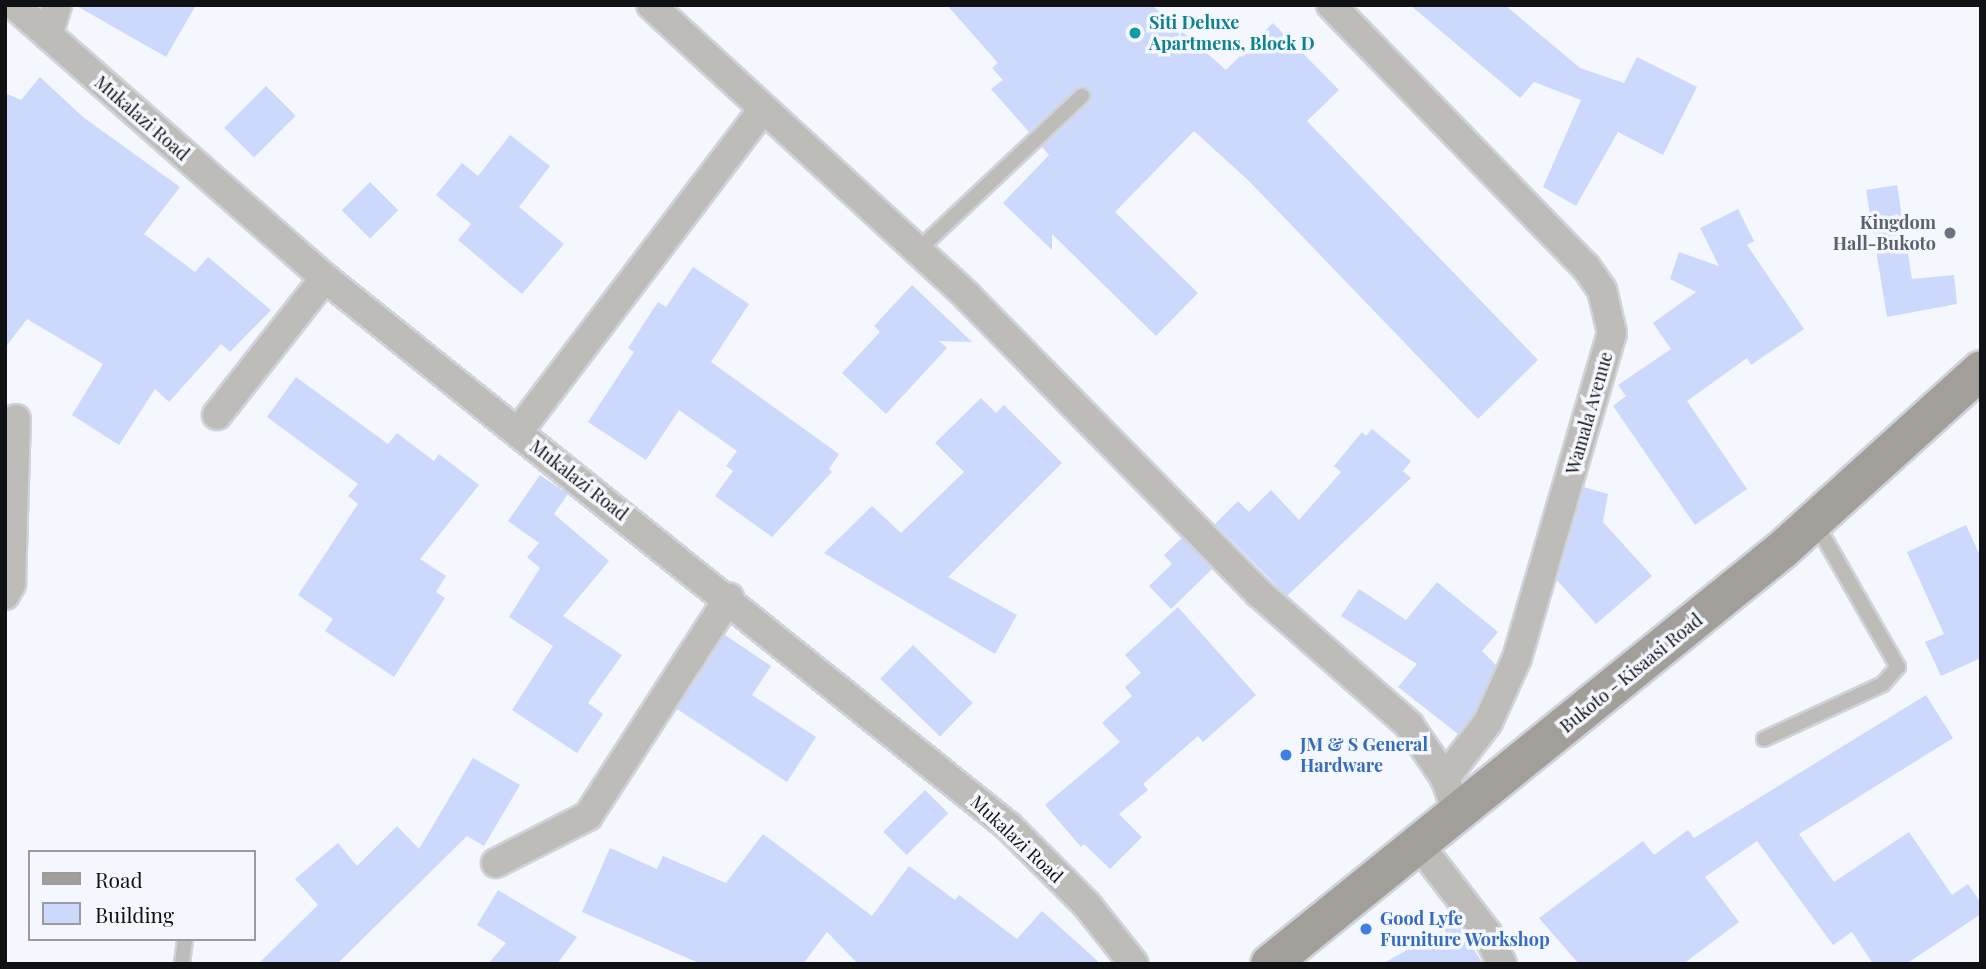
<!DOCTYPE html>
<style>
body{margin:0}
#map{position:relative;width:1986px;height:969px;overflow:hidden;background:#f5f7fe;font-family:"Playfair Display",serif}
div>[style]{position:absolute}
.building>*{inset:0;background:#ccd9fc;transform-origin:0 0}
.roads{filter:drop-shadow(2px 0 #d0d2d9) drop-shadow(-2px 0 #d0d2d9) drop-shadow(0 2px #d0d2d9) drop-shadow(0 -2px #d0d2d9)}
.service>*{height:14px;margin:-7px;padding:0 7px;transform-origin:7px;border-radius:7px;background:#bebcb9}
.minor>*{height:28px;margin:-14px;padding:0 14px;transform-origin:14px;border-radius:14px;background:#bebcb9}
.secondary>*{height:38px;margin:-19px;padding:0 19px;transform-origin:19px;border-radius:19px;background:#a29f9a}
.dots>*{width:19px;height:19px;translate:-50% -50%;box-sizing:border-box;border:4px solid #f5f7fe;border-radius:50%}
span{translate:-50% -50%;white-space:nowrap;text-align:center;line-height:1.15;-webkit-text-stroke:7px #f5f7fe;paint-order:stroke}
.culture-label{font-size:18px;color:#0d838f;font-weight:700}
.left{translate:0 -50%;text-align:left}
.street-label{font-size:18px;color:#101114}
.worship-label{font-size:18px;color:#5b616d;font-weight:700}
.right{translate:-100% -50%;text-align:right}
.shop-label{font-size:18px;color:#366cbe;font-weight:700}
.frame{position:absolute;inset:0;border:7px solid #101114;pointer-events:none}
.legend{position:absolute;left:28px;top:850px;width:228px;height:91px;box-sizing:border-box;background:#f5f7fe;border:2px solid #999ba0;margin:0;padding:9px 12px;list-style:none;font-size:21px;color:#101114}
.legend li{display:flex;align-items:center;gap:14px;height:35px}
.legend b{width:35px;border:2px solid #999ba0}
</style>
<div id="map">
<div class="building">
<div style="clip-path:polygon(75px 5px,196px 5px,166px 57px)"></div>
<div style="clip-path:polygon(947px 5px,1152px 5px,1226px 70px,1273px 23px,1339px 90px,1307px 121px,1538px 360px,1478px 419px,1248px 180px,1194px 131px,1115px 212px,1198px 293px,1156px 336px,1052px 234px,1052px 250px,1003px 203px,1049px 155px,1042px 147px,1089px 103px,1089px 90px,1076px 89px,1029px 132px,991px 89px,1003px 80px,992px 68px,998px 63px)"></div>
<div style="clip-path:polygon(1410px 5px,1505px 5px,1580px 68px,1624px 83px,1637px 57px,1697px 87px,1663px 155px,1618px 132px,1576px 206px,1543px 187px,1581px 100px,1534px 82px,1520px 98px)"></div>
<div style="clip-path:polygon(40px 77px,83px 117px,180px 187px,144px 234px,195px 272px,208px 257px,271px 310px,230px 352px,221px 344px,169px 402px,155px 389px,119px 445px,72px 415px,103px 364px,27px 319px,5px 348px,5px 93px,21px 100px)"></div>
<div style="left:266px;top:86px;width:42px;height:59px;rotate:45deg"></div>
<div style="clip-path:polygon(510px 135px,550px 166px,519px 207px,564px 244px,522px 294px,458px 240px,471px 224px,436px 195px,462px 163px,478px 176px)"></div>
<div style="left:370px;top:182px;width:40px;height:40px;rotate:45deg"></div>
<div style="clip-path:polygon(1897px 185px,1912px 279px,1954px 275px,1957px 304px,1887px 317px,1866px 190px)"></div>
<div style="clip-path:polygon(1738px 209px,1754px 241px,1747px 245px,1804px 329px,1751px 365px,1747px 358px,1687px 401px,1747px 489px,1695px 525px,1613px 406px,1626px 396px,1618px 385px,1671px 349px,1653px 323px,1696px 292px,1670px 279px,1679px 252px,1719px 266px,1700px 228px)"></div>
<div style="clip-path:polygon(693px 267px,749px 304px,711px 362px,839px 454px,829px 469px,832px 472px,772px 537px,715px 496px,733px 471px,726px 466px,737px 451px,679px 410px,646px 460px,588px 422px,634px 352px,628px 348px,658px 302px,666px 307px)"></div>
<div style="clip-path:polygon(912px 285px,972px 342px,939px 341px,947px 348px,886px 414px,842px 373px,880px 332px,874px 326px)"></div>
<div style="clip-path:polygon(296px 377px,388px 444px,397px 433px,434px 461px,439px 454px,479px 485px,420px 559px,446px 576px,436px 592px,445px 598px,394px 677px,325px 631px,333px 619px,298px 595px,358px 504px,348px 496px,358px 484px,267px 417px)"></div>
<div style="clip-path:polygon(981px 398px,996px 413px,1004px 405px,1062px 463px,948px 577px,1017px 615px,995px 654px,824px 553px,872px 506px,901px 533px,964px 472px,935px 443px)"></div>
<div style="clip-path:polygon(1372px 429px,1411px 461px,1403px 471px,1411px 478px,1287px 596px,1215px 524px,1238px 501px,1249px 512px,1271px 490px,1299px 520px,1341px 472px,1334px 466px,1362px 432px,1366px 436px)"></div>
<div style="clip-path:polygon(540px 475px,568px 494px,554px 514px,609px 561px,563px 616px,622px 655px,588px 703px,603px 714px,577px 753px,512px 710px,553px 646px,509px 617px,540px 568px,527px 557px,539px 543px,508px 521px)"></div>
<div style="clip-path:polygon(1584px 487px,1608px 494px,1603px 522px,1652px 576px,1596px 624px,1557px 580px)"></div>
<div style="clip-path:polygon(1966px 525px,1981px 558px,1981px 658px,1941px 676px,1925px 642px,1944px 634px,1907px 552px)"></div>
<div style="clip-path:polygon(1182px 538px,1212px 569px,1171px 609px,1149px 586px,1172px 564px,1164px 555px)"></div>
<div style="clip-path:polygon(1437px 582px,1498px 632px,1482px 651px,1496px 665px,1474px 713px,1458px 734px,1398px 687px,1417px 664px,1341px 616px,1359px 589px,1406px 620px)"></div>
<div style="clip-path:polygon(1178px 607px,1256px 695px,1203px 742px,1198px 736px,1143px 784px,1148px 790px,1119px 814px,1142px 837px,1110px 869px,1084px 844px,1081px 847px,1045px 805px,1120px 742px,1102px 723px,1132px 696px,1125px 687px,1141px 673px,1125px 655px)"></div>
<div style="clip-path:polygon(725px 635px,771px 666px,752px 695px,816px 737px,787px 782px,677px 709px)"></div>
<div style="left:913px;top:645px;width:83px;height:47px;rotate:44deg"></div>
<div style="clip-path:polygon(1926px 695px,1953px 738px,1799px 834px,1834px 882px,1909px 832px,1952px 895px,1968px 884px,1981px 903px,1981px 914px,1906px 964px,1873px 964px,1852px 932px,1833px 945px,1757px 841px,1705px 877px,1739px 922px,1683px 964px,1579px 964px,1539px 918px,1643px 841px,1654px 855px,1688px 830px,1694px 838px)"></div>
<div style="clip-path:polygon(473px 758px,520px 785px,484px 846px,467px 836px,337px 964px,258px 964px,318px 905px,295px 879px,338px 843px,357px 866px,397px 826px,419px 849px)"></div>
<div style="left:925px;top:790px;width:33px;height:59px;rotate:45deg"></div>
<div style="clip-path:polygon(763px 834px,872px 916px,909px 866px,955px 900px,959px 895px,1017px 939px,1042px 911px,1101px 964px,858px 964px,827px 932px,803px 964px,701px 964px,582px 912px,610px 848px,657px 869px,663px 856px,726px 883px)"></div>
<div style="clip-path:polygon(498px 890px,577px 937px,557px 964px,488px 964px,506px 943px,477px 925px)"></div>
<div style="clip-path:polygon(1457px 922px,1483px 964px,1382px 964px)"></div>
</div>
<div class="roads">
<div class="service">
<div style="left:918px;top:250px;width:225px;rotate:-43.2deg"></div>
<div style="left:1764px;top:739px;width:131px;rotate:-24.8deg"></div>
<div style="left:1883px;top:684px;width:23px;rotate:-49deg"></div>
<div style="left:1898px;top:667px;width:167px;rotate:-119.8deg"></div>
<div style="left:182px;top:964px;width:25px;rotate:-83deg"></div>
</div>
<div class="minor">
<div style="left:14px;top:5px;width:414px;rotate:41.3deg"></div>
<div style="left:325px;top:278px;width:876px;rotate:38.74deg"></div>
<div style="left:1008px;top:826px;width:112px;rotate:45deg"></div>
<div style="left:1087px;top:905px;width:75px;rotate:51.5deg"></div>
<div style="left:651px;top:5px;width:431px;rotate:42.6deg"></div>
<div style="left:968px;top:297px;width:415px;rotate:45.5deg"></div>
<div style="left:1259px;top:593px;width:200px;rotate:41.3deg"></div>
<div style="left:1409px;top:725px;width:64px;rotate:55.8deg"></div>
<div style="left:1445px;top:778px;width:38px;rotate:70deg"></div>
<div style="left:1331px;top:5px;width:366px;rotate:45.8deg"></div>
<div style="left:1586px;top:267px;width:28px;rotate:55deg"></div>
<div style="left:1602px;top:290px;width:44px;rotate:76.9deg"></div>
<div style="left:1612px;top:333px;width:339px;rotate:106.3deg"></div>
<div style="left:1517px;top:658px;width:70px;rotate:114.4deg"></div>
<div style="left:1488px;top:722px;width:71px;rotate:127.5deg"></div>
<div style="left:48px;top:35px;width:31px;rotate:-73deg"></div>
<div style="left:217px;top:415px;width:174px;rotate:-51.8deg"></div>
<div style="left:518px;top:432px;width:405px;rotate:-52.8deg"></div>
<div style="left:5px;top:595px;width:13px;rotate:-61deg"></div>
<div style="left:11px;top:584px;width:165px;rotate:-88.3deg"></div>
<div style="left:1420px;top:846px;width:110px;rotate:52.4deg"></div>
<div style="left:1487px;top:933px;width:34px;rotate:64deg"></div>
<div style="left:496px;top:863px;width:103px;rotate:-27.1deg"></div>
<div style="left:588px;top:816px;width:260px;rotate:-57.1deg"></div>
</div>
<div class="secondary">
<div style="left:1270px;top:964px;width:658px;rotate:-38.96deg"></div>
<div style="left:1782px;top:550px;width:268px;rotate:-42.1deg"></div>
</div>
</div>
<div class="dots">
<div style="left:1135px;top:33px;background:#0f9aa8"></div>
<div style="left:1950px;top:233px;background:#6b7280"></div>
<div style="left:1286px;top:755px;background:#3f7fe0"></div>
<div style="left:1366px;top:929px;background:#3f7fe0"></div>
</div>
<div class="culture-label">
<span class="left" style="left:1149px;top:33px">Siti Deluxe<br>Apartmens, Block D</span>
</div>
<div class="street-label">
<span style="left:142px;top:118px;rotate:41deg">Mukalazi Road</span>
<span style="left:1589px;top:413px;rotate:-74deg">Wamala Avenue</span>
<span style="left:579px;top:480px;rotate:38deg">Mukalazi Road</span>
<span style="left:1631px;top:673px;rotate:-39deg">Bukoto - Kisaasi Road</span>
<span style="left:1017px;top:839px;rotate:43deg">Mukalazi Road</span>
</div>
<div class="worship-label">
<span class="right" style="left:1936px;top:233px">Kingdom<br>Hall-Bukoto</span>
</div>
<div class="shop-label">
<span class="left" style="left:1300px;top:755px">JM &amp; S General<br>Hardware</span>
<span class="left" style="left:1380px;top:929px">Good Lyfe<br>Furniture Workshop</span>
</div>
<div class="frame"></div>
<ul class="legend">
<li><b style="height:9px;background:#a29f9a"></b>Road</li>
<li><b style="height:19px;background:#ccd9fc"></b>Building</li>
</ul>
</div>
